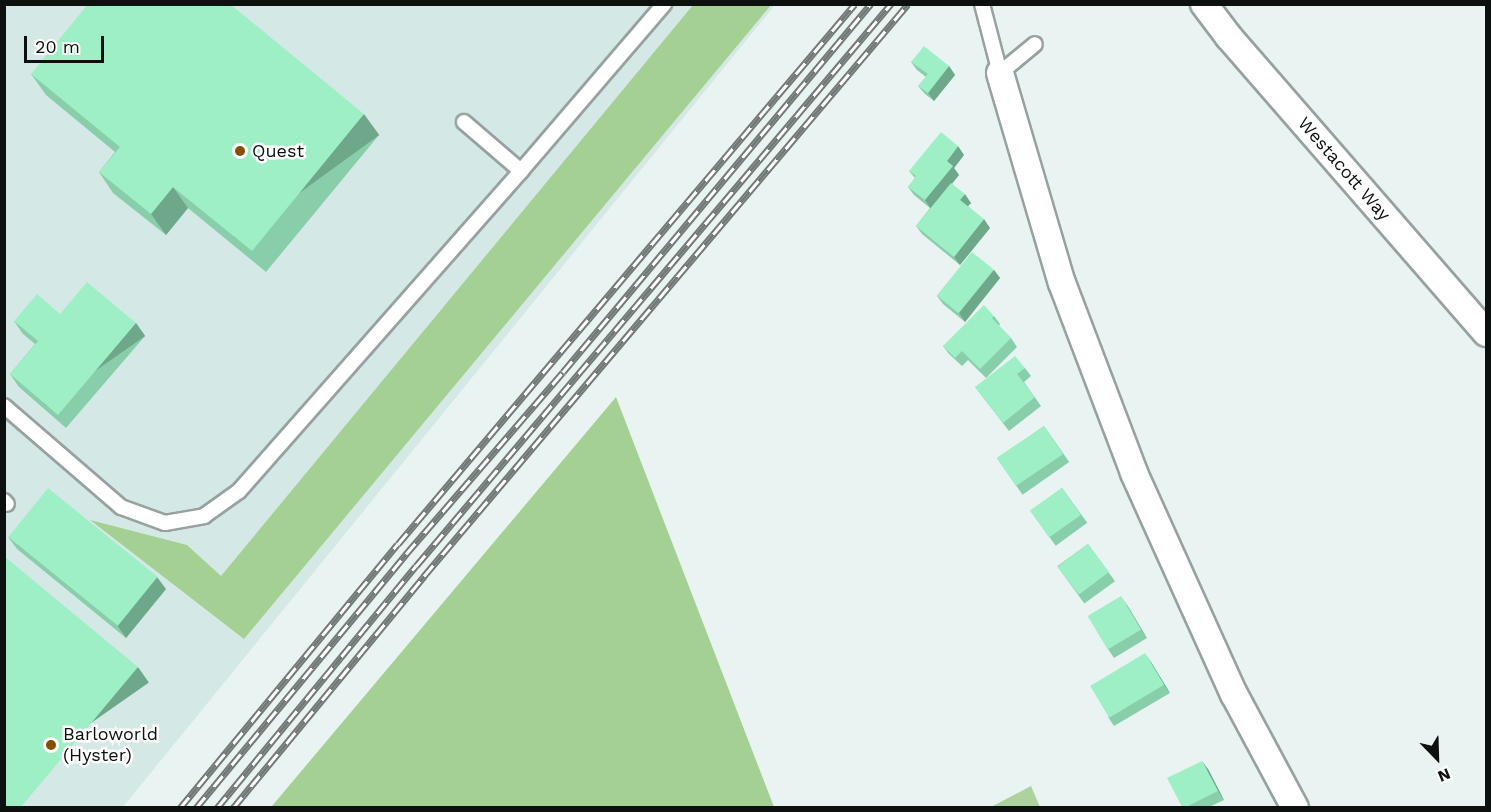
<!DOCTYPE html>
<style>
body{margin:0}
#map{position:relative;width:1491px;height:812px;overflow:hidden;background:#e9f4f2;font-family:"Work Sans",sans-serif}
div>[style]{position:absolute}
.built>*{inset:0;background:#d4e9e5}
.green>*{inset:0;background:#aed1a0}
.forest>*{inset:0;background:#a4d193}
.roads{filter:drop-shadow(2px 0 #97a2a0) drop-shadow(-2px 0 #97a2a0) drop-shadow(0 2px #97a2a0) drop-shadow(0 -2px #97a2a0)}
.lane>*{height:14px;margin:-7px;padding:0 7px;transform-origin:7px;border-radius:7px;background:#fff}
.street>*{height:26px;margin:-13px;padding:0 13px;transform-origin:13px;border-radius:13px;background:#fff}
.rail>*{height:7px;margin-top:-3.5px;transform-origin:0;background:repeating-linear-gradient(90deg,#fff 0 14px,#727977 0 28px);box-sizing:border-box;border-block:2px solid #727977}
.wall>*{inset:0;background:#89ceaa;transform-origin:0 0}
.shaded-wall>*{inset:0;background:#6fa78b;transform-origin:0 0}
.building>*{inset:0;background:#9fefc6;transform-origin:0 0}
.dots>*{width:16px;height:16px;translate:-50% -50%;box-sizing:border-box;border:3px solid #fff;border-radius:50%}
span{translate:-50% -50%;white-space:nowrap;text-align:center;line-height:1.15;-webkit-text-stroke:5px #fff;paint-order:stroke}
.poi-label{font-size:18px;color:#0c100f}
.left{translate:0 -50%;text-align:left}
.street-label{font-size:18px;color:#0c100f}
.frame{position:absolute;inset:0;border:6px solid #0c100f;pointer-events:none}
.north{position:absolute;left:1407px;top:728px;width:60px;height:60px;-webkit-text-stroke:4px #fff;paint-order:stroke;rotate:157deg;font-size:16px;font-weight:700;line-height:24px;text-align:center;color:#0c100f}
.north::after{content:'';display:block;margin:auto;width:21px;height:27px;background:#0c100f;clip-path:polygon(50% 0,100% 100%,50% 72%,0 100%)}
.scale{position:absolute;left:24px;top:36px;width:80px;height:27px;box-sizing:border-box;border:3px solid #0c100f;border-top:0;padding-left:8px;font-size:18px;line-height:21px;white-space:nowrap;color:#0c100f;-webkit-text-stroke:4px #fff;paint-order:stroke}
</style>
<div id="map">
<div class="built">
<div style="clip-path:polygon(5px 5px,775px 5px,123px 807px,5px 808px)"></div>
</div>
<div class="green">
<div style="clip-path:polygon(1031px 786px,1040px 807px,991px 807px)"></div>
</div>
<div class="forest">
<div style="clip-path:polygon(693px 5px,771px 5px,244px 639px,90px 520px,187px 545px,221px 576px)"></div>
<div style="clip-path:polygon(616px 397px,774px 807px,271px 807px,272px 806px)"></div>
</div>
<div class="roads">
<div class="lane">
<div style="left:982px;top:4px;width:71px;rotate:75.4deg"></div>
<div style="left:1000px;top:73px;width:45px;rotate:-39.6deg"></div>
<div style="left:464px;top:122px;width:75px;rotate:40.7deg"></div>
<div style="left:4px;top:406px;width:155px;rotate:40.8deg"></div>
<div style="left:121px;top:507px;width:47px;rotate:20deg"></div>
<div style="left:165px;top:523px;width:40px;rotate:-10deg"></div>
<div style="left:204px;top:516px;width:43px;rotate:-35.5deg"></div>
<div style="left:239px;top:491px;width:427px;rotate:-48.6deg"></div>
<div style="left:521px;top:171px;width:220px;rotate:-49.4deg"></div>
<div style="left:4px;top:501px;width:4px;rotate:45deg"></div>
</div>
<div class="street">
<div style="left:1204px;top:4px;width:41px;rotate:52.9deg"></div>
<div style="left:1229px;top:37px;width:392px;rotate:49deg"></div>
<div style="left:1000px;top:73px;width:219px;rotate:73.6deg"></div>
<div style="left:1062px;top:283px;width:203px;rotate:69.2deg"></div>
<div style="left:1134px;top:473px;width:243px;rotate:65.7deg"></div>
<div style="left:1234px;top:694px;width:129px;rotate:61.8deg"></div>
</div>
</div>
<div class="rail">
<div style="left:180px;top:808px;width:342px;rotate:-50.5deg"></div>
<div style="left:398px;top:544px;width:707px;rotate:-49.76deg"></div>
<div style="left:196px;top:808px;width:330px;rotate:-50.4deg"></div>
<div style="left:406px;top:554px;width:240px;rotate:-49.2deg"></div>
<div style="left:563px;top:372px;width:480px;rotate:-50.1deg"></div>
<div style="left:217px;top:808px;width:313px;rotate:-50.6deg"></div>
<div style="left:416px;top:566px;width:736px;rotate:-49.8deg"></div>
<div style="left:233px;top:808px;width:301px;rotate:-50.5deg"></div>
<div style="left:424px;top:576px;width:749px;rotate:-49.76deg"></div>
</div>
<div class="wall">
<div style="clip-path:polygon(911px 62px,949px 66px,955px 75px,934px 101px,925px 94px,918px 86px,926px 77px,917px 70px)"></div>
<div style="clip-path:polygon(31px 74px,379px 135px,266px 272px,188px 208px,166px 235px,113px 193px,99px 172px,115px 152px,46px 95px)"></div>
<div style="clip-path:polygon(964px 155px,954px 168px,959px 175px,952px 184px,971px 203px,968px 206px,990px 228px,960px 265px,922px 234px,916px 226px,930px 208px,914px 195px,908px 187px,915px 178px,909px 171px)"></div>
<div style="clip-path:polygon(994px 270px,1000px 278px,965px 322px,943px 304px,937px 296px)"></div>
<div style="clip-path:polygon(60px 314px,136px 323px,145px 336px,66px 428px,19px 387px,10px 374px,35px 344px,23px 334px,14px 321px)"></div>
<div style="clip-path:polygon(994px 316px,1000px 324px,999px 326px,1011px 338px,1017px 347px,986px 378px,968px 360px,962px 366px,949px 354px,943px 346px)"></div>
<div style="clip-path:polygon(1025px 368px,1031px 376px,1024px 382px,1041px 406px,1009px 431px,975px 387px)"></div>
<div style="left:1044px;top:426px;width:44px;height:57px;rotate:55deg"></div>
<div style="left:1062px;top:488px;width:43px;height:39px;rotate:54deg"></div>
<div style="clip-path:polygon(8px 537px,166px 589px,126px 638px,17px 549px)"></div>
<div style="left:1088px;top:544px;width:46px;height:38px;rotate:54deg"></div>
<div style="clip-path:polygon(1127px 605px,1147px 638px,1114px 658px,1108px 649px)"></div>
<div style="clip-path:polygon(1151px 662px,1170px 693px,1114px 726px,1108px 717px)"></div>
<div style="clip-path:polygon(1208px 769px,1224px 800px,1209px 807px,1182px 807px)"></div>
</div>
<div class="shaded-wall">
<div style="clip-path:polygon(949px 66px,955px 75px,934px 101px,928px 93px)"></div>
<div style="left:364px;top:114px;width:26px;height:177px;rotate:54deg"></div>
<div style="clip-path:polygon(958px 146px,964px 155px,954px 168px,959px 175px,931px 209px,925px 200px,947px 161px)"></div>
<div style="clip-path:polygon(173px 187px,188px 208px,166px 235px,151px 214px)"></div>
<div style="clip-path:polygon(965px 194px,971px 203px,966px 208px,960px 200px)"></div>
<div style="clip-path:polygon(984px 219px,990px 228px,960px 265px,954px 257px)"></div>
<div style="clip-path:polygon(994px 270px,1000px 278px,965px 322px,959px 313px)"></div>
<div style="left:136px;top:323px;width:16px;height:121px;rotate:55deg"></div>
<div style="clip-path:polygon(157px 577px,166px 589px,126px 638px,117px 625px)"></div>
<div style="clip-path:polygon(1121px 596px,1127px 605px,1147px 638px,1141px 629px)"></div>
<div style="clip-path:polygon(1145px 653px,1151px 662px,1170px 693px,1164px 685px)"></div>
<div style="left:138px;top:667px;width:19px;height:182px;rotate:55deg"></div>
<div style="clip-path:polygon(1202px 761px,1208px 769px,1224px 800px,1218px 791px)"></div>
</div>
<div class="building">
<div style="clip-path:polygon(88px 4px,230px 4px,364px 114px,252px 251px,173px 187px,151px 214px,99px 172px,120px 147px,31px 74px)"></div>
<div style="clip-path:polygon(924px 46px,949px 66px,928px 93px,918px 86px,928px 74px,911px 62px)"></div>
<div style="clip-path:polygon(941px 132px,958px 146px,947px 161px,953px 166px,925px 200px,908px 187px,916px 176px,909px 171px)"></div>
<div style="clip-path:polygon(951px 183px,965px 194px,960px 200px,984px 219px,954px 257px,916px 226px)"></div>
<div style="left:972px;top:252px;width:28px;height:56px;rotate:39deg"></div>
<div style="clip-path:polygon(87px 282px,136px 323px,58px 415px,10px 374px,38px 341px,14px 321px,37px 294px,60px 314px)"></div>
<div style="clip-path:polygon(984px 305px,994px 316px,992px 318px,1011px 338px,980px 369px,962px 351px,955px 358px,943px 346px)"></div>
<div style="clip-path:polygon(1015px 356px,1025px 368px,1017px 374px,1035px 397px,1003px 423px,975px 387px)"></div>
<div style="left:1044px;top:426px;width:34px;height:57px;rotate:56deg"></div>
<div style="left:48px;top:488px;width:141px;height:63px;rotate:39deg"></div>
<div style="left:1062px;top:488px;width:33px;height:39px;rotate:55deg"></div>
<div style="left:1088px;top:544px;width:35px;height:38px;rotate:53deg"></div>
<div style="clip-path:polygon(4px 556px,138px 667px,21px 807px,4px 807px)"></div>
<div style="left:1121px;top:596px;width:39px;height:39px;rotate:59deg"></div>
<div style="left:1145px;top:653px;width:37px;height:64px;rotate:59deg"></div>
<div style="clip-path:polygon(1202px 761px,1218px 791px,1186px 807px,1182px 807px,1167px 778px)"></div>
</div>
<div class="dots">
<div style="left:240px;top:151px;background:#864e00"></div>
<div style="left:51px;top:745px;background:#864e00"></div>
</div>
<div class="poi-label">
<span class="left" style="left:252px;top:151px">Quest</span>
<span class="left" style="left:63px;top:745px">Barloworld<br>(Hyster)</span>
</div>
<div class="street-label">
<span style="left:1344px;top:169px;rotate:49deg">Westacott Way</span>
</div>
<div class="frame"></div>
<div class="north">N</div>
<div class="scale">20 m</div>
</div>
